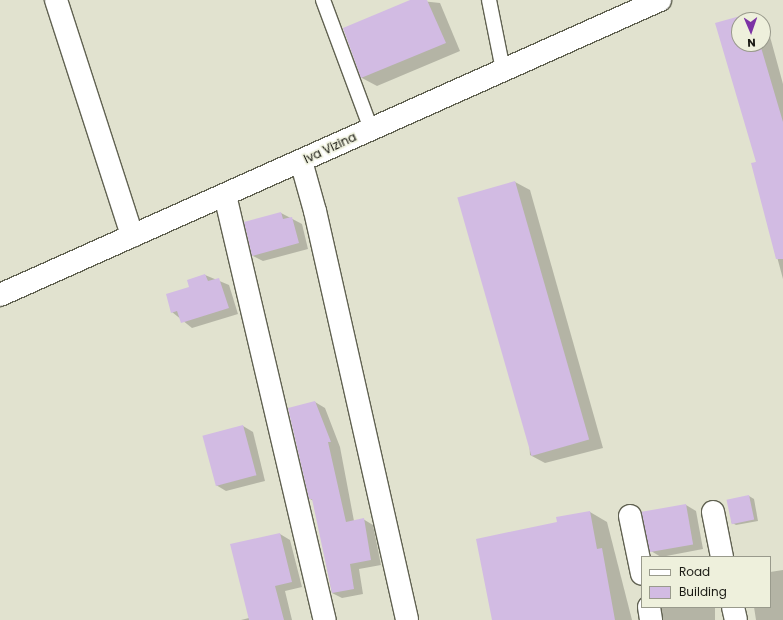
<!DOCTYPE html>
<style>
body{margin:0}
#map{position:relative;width:783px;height:620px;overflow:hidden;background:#e1e2cf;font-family:Poppins,sans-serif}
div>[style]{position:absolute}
.shadow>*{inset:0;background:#0003;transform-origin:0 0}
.building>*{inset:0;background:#d2bbe3;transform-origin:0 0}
.roads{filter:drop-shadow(1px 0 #616252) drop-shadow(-1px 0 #616252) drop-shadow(0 1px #616252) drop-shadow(0 -1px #616252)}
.lane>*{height:14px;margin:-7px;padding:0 7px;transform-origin:7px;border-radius:7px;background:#fff}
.street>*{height:22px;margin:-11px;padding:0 11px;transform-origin:11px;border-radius:11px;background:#fff}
span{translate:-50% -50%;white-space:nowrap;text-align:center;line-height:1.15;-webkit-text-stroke:3px #eef0dc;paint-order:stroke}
.street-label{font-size:12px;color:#1a1a14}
.legend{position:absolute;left:641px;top:556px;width:130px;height:52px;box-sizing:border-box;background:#eef0dc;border:1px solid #999a8c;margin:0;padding:5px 7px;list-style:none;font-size:12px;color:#1a1a14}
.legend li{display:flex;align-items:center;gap:8px;height:20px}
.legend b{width:20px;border:1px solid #999a8c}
.north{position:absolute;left:731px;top:12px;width:40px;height:40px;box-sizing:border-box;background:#eef0dc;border:1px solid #999a8c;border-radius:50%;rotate:178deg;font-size:11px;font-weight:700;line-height:16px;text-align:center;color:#1a1a14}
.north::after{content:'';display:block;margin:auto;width:14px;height:18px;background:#7c33a5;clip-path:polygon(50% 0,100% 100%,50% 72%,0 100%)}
</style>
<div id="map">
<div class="shadow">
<div style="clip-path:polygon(412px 0,440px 3px,460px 51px,377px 86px,362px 78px,344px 29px)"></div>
<div style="clip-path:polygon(751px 14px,762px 20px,739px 20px,739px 44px,763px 44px,763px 21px,766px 22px,783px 84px,783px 279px,752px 164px,757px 162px,717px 24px)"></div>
<div style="clip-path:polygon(515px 182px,530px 190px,603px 448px,545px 463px,530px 455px)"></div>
<div style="clip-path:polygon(281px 213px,302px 224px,308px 249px,263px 261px,253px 256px)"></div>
<div style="clip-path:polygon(205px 275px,229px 285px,238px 314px,192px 328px,172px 312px)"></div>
<div style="clip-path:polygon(315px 402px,325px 408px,340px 447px,354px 521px,363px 519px,373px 525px,381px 565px,359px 569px,363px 594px,342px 598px,332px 593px,314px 501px,310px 499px)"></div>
<div style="clip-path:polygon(243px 426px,253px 432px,265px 481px,226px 491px,216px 485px)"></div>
<div style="clip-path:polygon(749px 496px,754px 499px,758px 521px,736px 525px,731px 522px)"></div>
<div style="clip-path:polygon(686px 505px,696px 511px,703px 549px,661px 557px,651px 551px)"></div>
<div style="clip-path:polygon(590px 512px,607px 522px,632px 620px,493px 620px)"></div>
<div style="clip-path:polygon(280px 534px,290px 540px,302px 587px,285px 591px,292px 620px,241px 620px,249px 618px)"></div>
<div style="clip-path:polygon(783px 570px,783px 620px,756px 620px,754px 607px,770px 607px,770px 572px)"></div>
<div style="left:662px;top:607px;width:53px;height:13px"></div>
</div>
<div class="building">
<div style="clip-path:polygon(410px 0,427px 0,446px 43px,361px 78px,343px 28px)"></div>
<div style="clip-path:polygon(751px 13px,753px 20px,739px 20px,739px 44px,760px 44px,783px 122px,783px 259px,776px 259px,751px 163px,756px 162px,715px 23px)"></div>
<div style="left:515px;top:181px;width:269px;height:60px;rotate:74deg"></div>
<div style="clip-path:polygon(281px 212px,283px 219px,292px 217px,299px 243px,252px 256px,244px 222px)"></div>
<div style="clip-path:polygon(205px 274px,208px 281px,219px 278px,229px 308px,181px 323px,177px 311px,171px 313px,166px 294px,189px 287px,187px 280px)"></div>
<div style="clip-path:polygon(315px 401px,331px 442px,328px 442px,346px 522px,364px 518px,371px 560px,350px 564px,354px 589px,332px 593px,312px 499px,309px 499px,288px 408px)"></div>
<div style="left:243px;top:425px;width:52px;height:42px;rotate:75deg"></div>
<div style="left:749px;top:495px;width:25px;height:23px;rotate:78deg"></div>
<div style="left:686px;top:504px;width:41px;height:45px;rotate:80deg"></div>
<div style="clip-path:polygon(590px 511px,597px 549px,602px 548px,615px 620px,492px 620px,476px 539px,557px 522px,556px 517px)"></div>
<div style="clip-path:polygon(280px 533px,292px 582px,275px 586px,284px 620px,249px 620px,230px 544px)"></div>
</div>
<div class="roads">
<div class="lane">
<div style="left:323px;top:0;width:138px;rotate:69.6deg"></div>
<div style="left:489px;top:0;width:71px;rotate:78.7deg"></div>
</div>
<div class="street">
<div style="left:56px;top:0;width:248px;rotate:72.1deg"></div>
<div style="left:301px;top:161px;width:52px;rotate:74.4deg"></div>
<div style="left:315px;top:211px;width:419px;rotate:77.3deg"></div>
<div style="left:225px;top:195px;width:437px;rotate:76.8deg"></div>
<div style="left:0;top:295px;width:723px;rotate:-24.08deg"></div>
<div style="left:713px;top:512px;width:46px;rotate:78.7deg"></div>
<div style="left:630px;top:516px;width:59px;rotate:78.3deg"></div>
<div style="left:649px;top:607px;width:13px;rotate:81deg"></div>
<div style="left:733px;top:607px;width:13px;rotate:77deg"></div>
</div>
</div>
<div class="street-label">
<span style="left:330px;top:148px;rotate:-25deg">Iva Vizina</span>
</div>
<ul class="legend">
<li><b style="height:5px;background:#fff"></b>Road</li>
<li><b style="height:11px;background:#d2bbe3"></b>Building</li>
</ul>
<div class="north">N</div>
</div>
